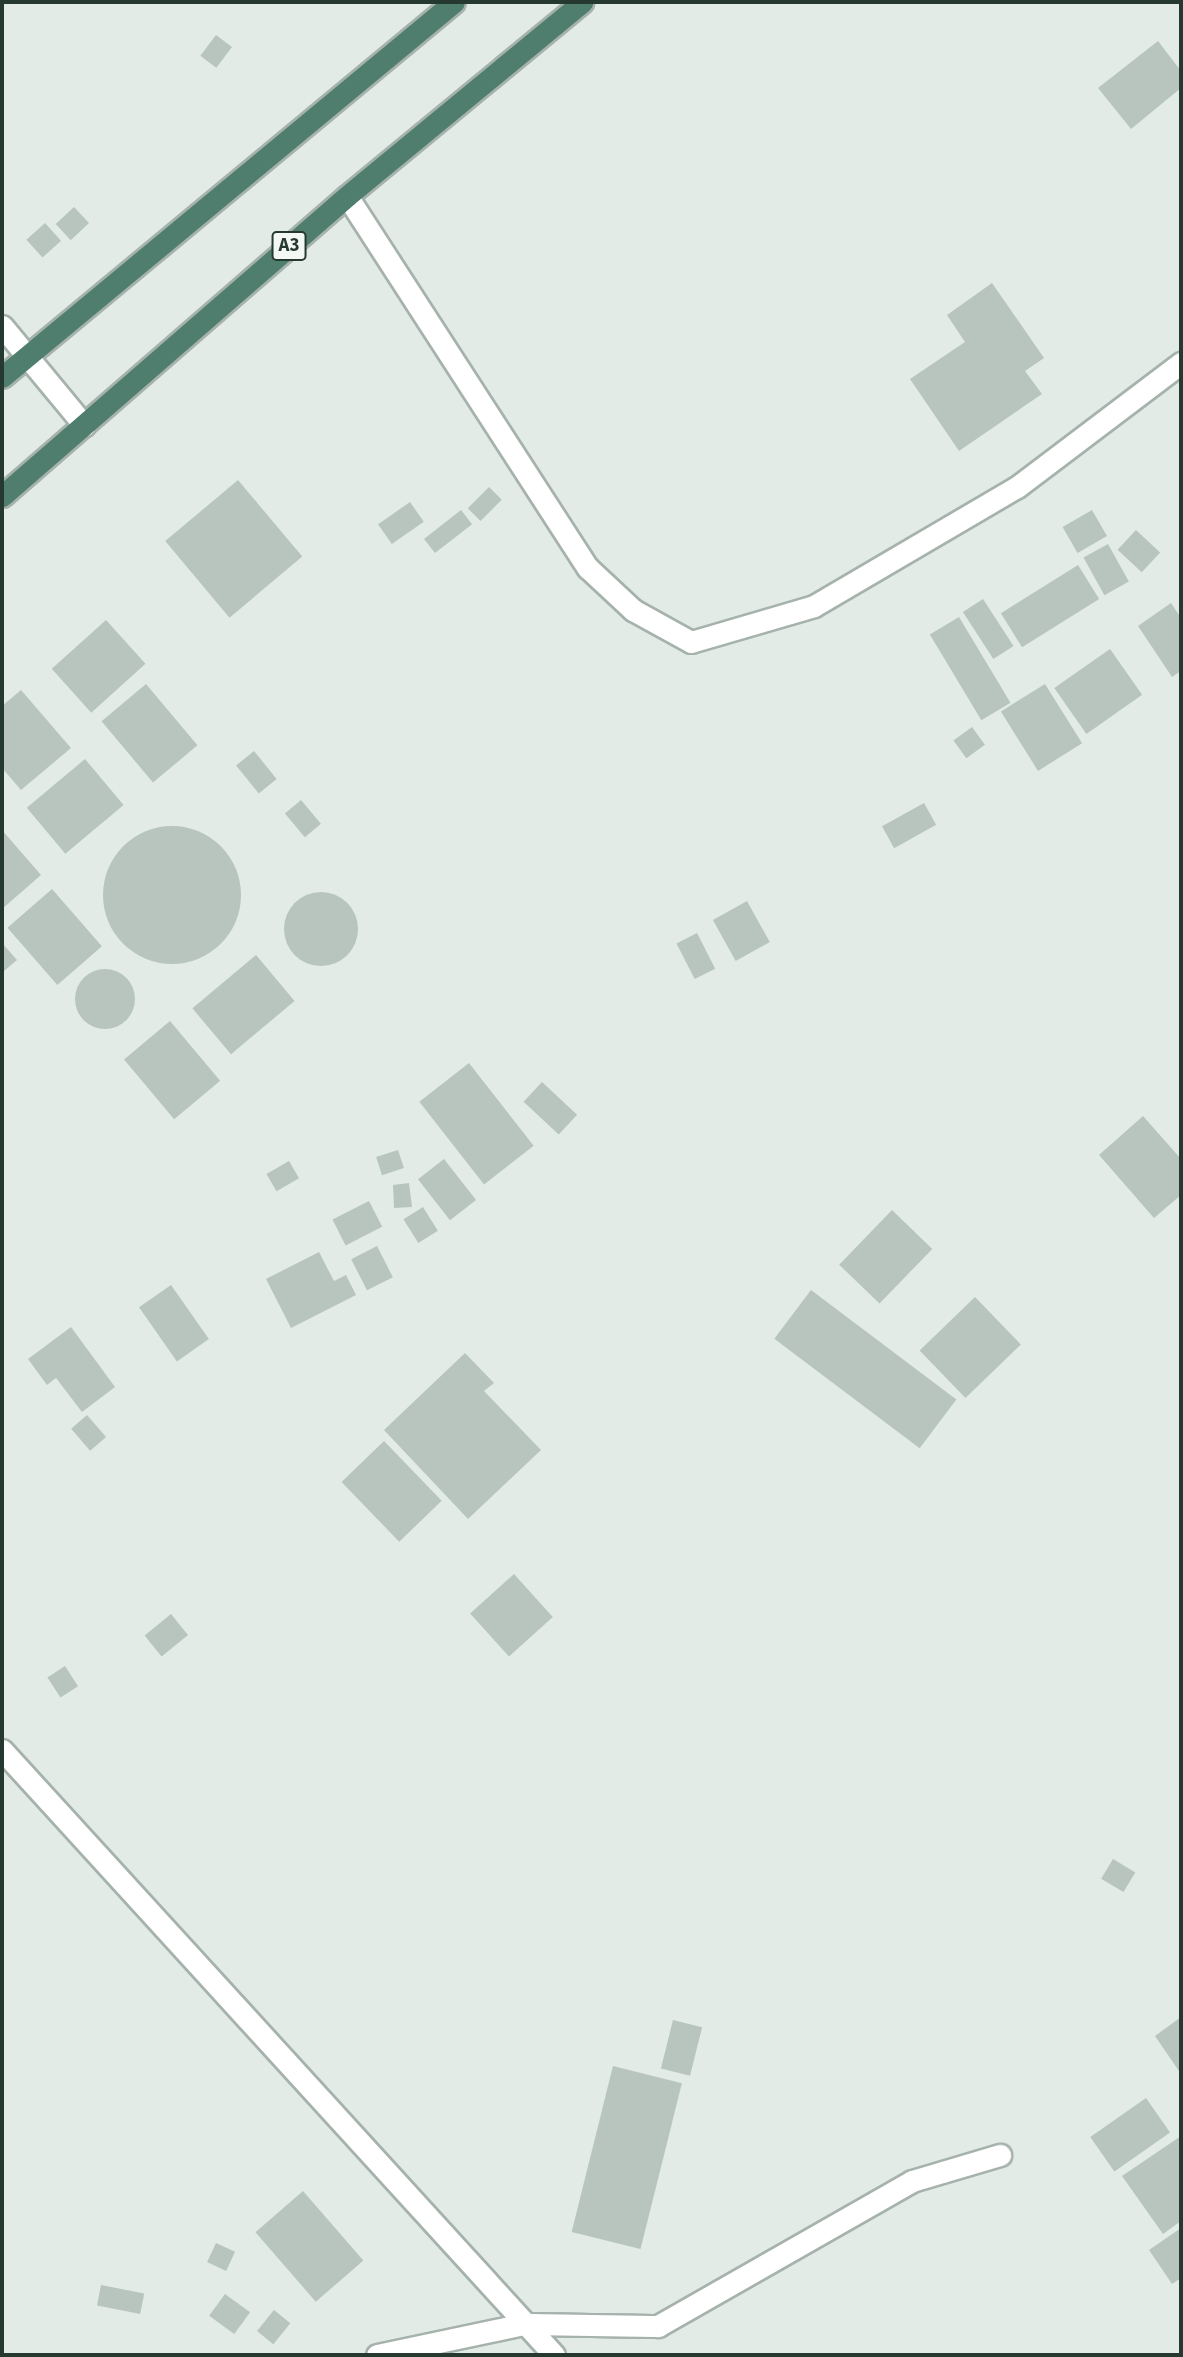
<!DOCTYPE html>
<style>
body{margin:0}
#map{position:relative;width:1183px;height:2357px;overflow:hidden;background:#e2ebe6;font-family:"Source Sans 3",sans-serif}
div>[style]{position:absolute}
.building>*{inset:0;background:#b8c5bf;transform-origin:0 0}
.round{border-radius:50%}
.roads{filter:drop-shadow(2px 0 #a6b2ac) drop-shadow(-2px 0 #a6b2ac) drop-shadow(0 2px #a6b2ac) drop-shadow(0 -2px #a6b2ac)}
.minor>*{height:21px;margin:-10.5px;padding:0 10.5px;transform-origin:10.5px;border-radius:10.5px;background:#fff}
.trunk>*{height:21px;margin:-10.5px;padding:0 10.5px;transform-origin:10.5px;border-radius:10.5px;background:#507e6e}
span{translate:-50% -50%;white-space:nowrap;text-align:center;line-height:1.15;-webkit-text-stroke:6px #f3f8f4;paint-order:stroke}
.shield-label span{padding:2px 5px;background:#f3f8f4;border:2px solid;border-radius:5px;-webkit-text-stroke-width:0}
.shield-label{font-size:19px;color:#253931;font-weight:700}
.frame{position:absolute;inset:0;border:4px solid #253931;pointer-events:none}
</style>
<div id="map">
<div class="building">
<div style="left:216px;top:35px;width:20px;height:26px;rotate:37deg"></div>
<div style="clip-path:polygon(1158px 41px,1181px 71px,1181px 88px,1131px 129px,1098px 88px)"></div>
<div style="left:74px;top:207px;width:22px;height:25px;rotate:47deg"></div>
<div style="left:45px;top:223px;width:24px;height:25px;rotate:48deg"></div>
<div style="clip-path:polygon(992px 283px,1044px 358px,1025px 371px,1042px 394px,959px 451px,910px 379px,965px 342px,947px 315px)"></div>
<div style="left:238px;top:480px;width:100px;height:95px;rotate:50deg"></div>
<div style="left:489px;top:487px;width:18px;height:30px;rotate:45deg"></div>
<div style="left:410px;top:502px;width:24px;height:39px;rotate:55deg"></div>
<div style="left:461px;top:510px;width:18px;height:47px;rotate:52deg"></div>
<div style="left:1092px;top:510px;width:30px;height:34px;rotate:60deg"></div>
<div style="left:1136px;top:530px;width:33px;height:27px;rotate:43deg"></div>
<div style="left:1108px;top:544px;width:43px;height:28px;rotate:61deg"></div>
<div style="left:1078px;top:565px;width:40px;height:91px;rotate:58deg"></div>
<div style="left:983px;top:599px;width:56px;height:24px;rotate:57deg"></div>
<div style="clip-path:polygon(1171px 603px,1181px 618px,1181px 671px,1172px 677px,1138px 626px)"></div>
<div style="left:959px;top:617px;width:100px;height:34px;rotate:59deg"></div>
<div style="left:106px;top:620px;width:59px;height:73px;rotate:48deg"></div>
<div style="left:1110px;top:649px;width:56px;height:68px;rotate:55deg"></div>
<div style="left:146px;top:684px;width:80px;height:58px;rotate:50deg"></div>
<div style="left:1045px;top:684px;width:70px;height:52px;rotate:58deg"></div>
<div style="clip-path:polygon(21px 690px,71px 748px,21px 790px,2px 768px,2px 706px)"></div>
<div style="left:972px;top:727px;width:22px;height:23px;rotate:54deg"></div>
<div style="left:254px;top:751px;width:36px;height:23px;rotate:51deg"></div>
<div style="left:85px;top:759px;width:60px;height:76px;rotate:50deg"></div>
<div style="left:301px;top:800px;width:31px;height:21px;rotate:50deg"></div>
<div style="left:924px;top:803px;width:25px;height:48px;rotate:61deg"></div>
<div class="round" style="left:103px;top:826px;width:138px;height:138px"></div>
<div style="clip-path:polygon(2px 830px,41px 875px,2px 909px)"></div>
<div style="left:52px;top:889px;width:76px;height:59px;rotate:49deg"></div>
<div class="round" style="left:284px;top:892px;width:74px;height:74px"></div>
<div style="left:747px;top:901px;width:47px;height:39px;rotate:61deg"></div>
<div style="left:697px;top:933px;width:40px;height:23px;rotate:63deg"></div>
<div style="clip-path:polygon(2px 943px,17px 960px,4px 971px,2px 969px)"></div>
<div style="left:256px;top:955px;width:60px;height:83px;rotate:50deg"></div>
<div class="round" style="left:75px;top:969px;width:60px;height:60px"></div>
<div style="left:170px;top:1021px;width:78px;height:60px;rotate:50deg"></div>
<div style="left:469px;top:1063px;width:105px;height:63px;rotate:52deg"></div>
<div style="left:542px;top:1082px;width:48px;height:27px;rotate:43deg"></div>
<div style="clip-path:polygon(1143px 1116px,1181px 1159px,1181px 1195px,1154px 1218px,1099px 1155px)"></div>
<div style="left:398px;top:1150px;width:19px;height:23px;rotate:72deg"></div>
<div style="left:444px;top:1159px;width:52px;height:33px;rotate:52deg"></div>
<div style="left:289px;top:1161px;width:20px;height:26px;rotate:60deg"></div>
<div style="clip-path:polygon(409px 1183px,412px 1207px,394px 1208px,393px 1185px)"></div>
<div style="left:369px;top:1201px;width:29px;height:41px;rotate:63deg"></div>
<div style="left:423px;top:1207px;width:28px;height:23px;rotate:58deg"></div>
<div style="left:892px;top:1210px;width:56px;height:76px;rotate:44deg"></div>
<div style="left:377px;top:1246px;width:35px;height:29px;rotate:63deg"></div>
<div style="clip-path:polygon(319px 1252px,334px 1281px,346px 1275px,356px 1295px,291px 1328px,266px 1279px)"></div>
<div style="left:171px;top:1285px;width:66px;height:39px;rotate:55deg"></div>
<div style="left:811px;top:1290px;width:182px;height:61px;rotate:37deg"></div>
<div style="left:975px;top:1297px;width:66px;height:77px;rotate:46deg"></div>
<div style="clip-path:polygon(71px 1327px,115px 1387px,82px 1412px,56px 1378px,47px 1385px,28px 1359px)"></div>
<div style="clip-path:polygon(465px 1353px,494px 1383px,484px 1391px,541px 1450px,468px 1519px,384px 1430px)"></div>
<div style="left:87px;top:1415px;width:29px;height:21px;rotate:49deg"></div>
<div style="left:384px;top:1441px;width:83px;height:59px;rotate:46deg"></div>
<div style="left:514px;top:1574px;width:58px;height:59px;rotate:48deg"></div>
<div style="left:171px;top:1614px;width:27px;height:34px;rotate:51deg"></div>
<div style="left:65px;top:1666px;width:24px;height:21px;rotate:57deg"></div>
<div style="left:1113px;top:1859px;width:26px;height:23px;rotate:31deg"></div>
<div style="clip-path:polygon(1181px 2017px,1181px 2074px,1155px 2036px)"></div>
<div style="left:673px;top:2020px;width:30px;height:50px;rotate:14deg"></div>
<div style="left:613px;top:2066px;width:71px;height:171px;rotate:14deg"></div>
<div style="left:1146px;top:2098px;width:42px;height:68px;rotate:55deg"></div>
<div style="clip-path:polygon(1181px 2136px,1181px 2221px,1163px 2234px,1122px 2176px)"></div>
<div style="left:303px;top:2191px;width:92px;height:63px;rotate:49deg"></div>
<div style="clip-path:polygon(1181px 2228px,1181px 2278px,1172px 2284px,1149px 2250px)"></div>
<div style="left:216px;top:2243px;width:21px;height:21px;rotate:25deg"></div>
<div style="left:101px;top:2285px;width:44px;height:21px;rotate:11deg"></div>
<div style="left:225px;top:2294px;width:31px;height:27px;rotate:36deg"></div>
<div style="left:274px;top:2310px;width:21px;height:27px;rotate:39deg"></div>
</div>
<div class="roads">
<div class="minor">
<div style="left:347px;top:196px;width:443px;rotate:57.1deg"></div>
<div style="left:588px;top:568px;width:62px;rotate:43deg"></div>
<div style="left:633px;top:610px;width:66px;rotate:28.9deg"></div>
<div style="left:691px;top:642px;width:128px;rotate:-16.3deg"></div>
<div style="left:814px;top:606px;width:235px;rotate:-30.4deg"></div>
<div style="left:1017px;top:487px;width:206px;rotate:-37.1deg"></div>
<div style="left:2px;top:326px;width:129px;rotate:50.4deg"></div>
<div style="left:2px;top:1750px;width:819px;rotate:47.62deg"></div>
<div style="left:377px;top:2355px;width:150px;rotate:-11.9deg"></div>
<div style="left:524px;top:2324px;width:134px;rotate:0.9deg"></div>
<div style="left:658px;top:2326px;width:292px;rotate:-29.7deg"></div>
<div style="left:912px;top:2181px;width:92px;rotate:-16.5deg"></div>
</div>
<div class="trunk">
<div style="left:2px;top:377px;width:587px;rotate:-39.68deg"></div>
<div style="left:2px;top:496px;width:457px;rotate:-41deg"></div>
<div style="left:347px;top:196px;width:305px;rotate:-39.5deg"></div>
</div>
</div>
<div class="shield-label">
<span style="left:289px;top:246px">A3</span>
</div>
<div class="frame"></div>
</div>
